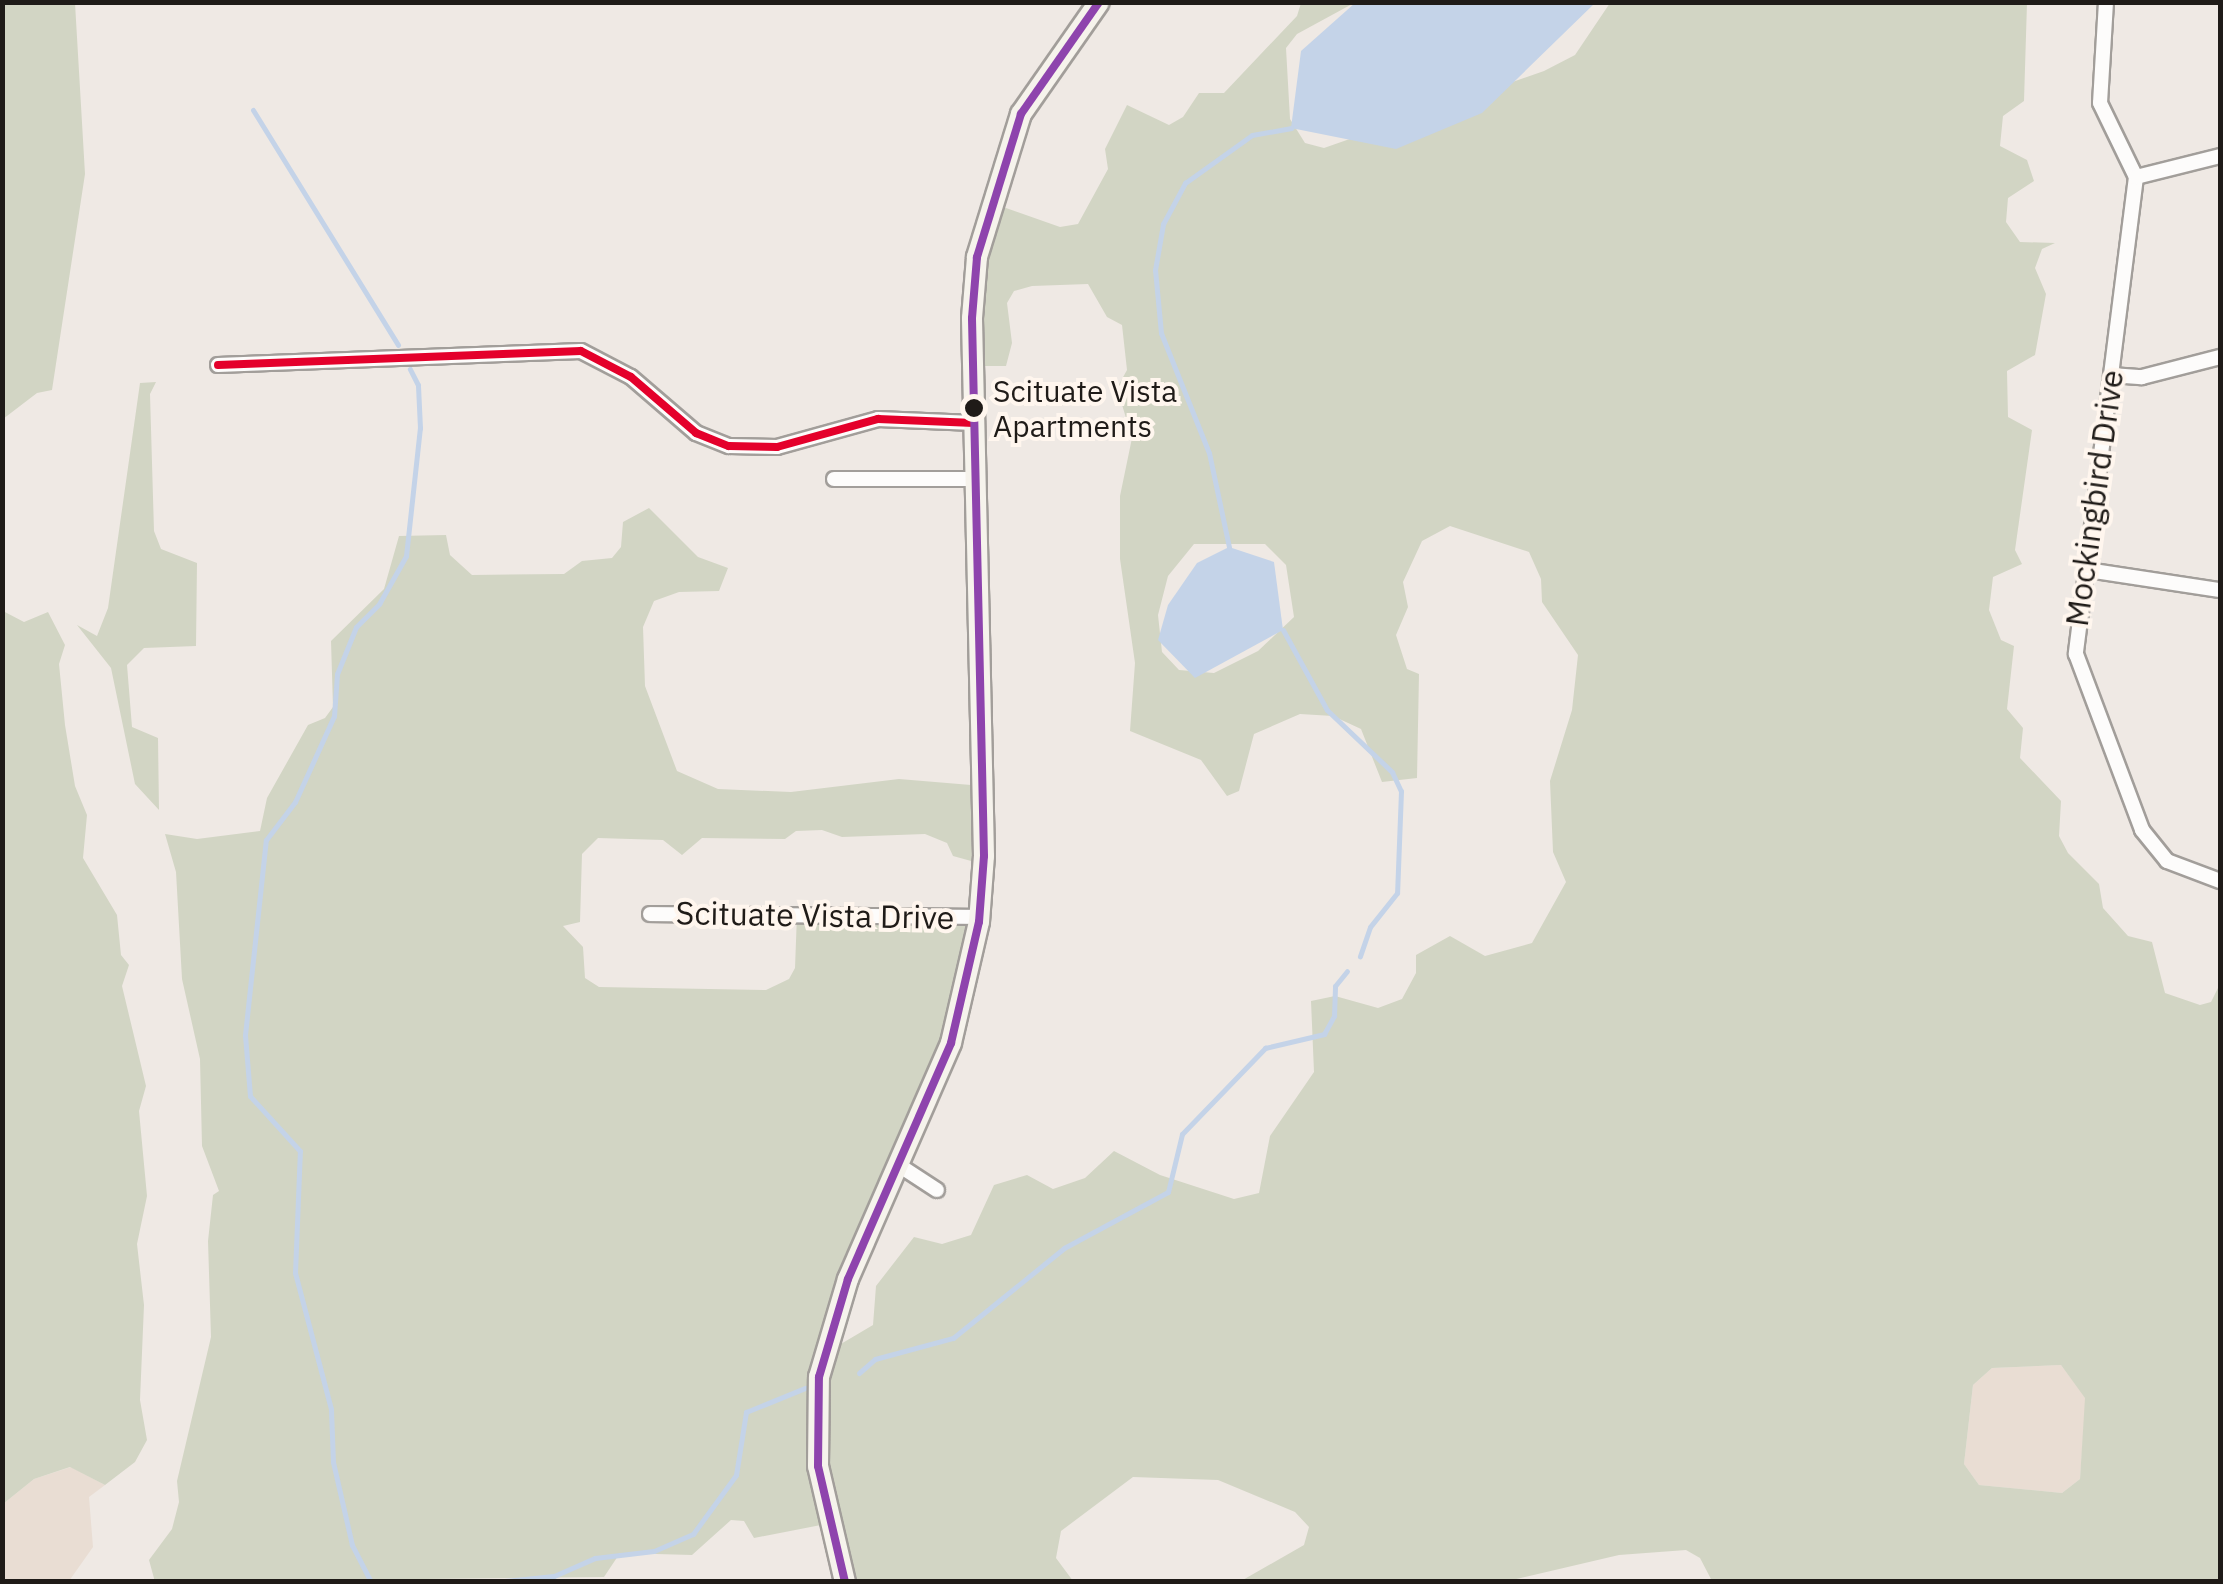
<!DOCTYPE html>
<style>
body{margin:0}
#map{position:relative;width:2223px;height:1584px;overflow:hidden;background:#efe9e4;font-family:"IBM Plex Sans",sans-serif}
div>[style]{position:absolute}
.built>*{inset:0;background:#e9ddd3}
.green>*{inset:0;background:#d2d5c4}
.water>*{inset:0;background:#c4d3e8}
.stream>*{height:5px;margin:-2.5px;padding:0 2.5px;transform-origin:2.5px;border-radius:2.5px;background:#c4d3e8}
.roads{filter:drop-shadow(2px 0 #a29e9a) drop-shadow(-2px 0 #a29e9a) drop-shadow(0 2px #a29e9a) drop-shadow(0 -2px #a29e9a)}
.minor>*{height:14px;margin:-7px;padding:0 7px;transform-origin:7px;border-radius:7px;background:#fdfcfb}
.secondary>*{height:20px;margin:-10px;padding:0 10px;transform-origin:10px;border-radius:10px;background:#f6f3ec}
.bus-1>*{height:8px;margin:-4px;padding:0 4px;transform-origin:4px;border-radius:4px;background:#e4002b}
.bus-2>*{height:8px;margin:-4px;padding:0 4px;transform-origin:4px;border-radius:4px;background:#8e44ad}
.dots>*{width:28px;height:28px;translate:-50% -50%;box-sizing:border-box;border:5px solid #fff6ee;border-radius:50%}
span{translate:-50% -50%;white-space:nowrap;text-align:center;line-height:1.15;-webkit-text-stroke:8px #fff6ee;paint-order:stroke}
.bus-label{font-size:30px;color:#1f1b18}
.left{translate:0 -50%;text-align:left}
.street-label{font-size:32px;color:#1f1b18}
.frame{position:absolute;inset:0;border:5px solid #1f1b18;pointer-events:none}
</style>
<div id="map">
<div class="built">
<div style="clip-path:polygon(2061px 1365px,2086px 1398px,2080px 1479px,2062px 1493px,1979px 1485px,1964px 1464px,1973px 1385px,1992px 1368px)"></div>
<div style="clip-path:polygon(71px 1467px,105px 1485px,89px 1497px,93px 1547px,69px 1581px,3px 1582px,3px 1504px,34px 1479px)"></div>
</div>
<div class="green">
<div style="clip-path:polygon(3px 2px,75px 3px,85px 174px,52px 390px,37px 393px,3px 419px)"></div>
<div style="clip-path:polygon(evenodd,1301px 3px,1354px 3px,1297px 34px,1286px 48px,1290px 119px,1305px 143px,1324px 148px,1544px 71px,1575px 55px,1610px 3px,2027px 3px,2024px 101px,2003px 116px,2000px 146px,2027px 160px,2034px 181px,2008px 198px,2006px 222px,2020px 242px,2055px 243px,2042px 249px,2035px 268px,2046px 294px,2035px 355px,2007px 371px,2008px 417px,2032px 430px,2015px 550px,2022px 564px,1993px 577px,1989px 610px,2001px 640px,2014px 646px,2007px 709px,2023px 728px,2020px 758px,2061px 801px,2059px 836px,2068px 853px,2099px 884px,2103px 908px,2128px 936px,2152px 942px,2165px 993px,2200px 1005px,2211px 1002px,2220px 984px,2220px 1581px,1712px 1581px,1700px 1558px,1686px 1550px,1619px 1555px,1508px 1581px,1241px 1581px,1304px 1545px,1309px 1527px,1295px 1512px,1218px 1480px,1133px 1477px,1061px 1531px,1056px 1558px,1073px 1581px,846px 1581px,826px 1524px,754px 1538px,744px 1521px,731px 1520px,692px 1555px,620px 1553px,604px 1577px,155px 1582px,149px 1560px,172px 1529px,179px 1502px,177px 1481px,211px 1337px,208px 1241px,213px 1195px,219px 1191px,202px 1146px,200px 1059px,182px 979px,176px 872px,165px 834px,197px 839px,260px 831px,267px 798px,308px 725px,325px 718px,333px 707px,331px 641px,384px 589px,399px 536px,446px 535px,450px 555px,472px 575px,564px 574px,582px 561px,612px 558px,621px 547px,623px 522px,649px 508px,698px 557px,728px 568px,719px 591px,679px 592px,654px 601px,643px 627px,645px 686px,677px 771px,718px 789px,791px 792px,899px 779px,983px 786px,982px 864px,953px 856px,947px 843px,925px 834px,842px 837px,822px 830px,796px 831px,785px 839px,702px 838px,682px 855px,663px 840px,598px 838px,582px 854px,580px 922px,563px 926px,583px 947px,585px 978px,599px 987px,766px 990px,789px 979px,795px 968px,797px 914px,979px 917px,929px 1106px,829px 1351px,873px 1325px,876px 1286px,914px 1237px,942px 1244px,971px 1235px,994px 1185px,1027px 1175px,1053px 1189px,1085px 1178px,1114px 1151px,1160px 1175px,1234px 1199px,1259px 1193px,1270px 1136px,1314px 1072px,1311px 1001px,1335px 996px,1378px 1008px,1402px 999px,1416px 973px,1416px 955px,1450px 936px,1485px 956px,1532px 943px,1566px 882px,1553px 852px,1550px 781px,1572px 710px,1578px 655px,1542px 602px,1541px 579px,1529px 552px,1450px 526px,1422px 541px,1403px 582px,1408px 607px,1396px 635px,1407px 669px,1419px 674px,1417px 778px,1382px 782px,1361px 729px,1333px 716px,1300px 714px,1254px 734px,1239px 791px,1227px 796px,1201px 760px,1130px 731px,1135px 663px,1120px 559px,1120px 496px,1132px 438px,1117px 388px,1127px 370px,1122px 325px,1107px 317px,1088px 284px,1032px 286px,1014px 291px,1007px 303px,1012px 343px,1006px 366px,975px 366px,992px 203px,1060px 227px,1078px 224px,1108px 169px,1105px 149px,1127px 105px,1169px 125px,1183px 117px,1199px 93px,1224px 93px,1297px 16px,1301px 3px,1194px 544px,1265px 544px,1286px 565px,1294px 617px,1258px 651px,1214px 673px,1179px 670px,1162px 652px,1158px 615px,1168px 576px,1194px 544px,1301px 3px,2061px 1365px,2085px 1398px,2080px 1479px,2062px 1493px,1979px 1485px,1964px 1464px,1973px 1385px,1992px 1368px,2061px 1365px)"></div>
<div style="clip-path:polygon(156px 382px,150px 394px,154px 531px,161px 549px,197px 563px,196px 646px,144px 648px,127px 665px,132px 727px,158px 738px,159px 810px,135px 784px,111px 668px,77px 625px,97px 636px,108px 608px,140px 383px)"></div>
<div style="clip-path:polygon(3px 611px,24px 622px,48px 612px,65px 645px,59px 664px,65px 725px,75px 786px,87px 815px,83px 858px,117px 915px,121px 955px,129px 965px,122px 986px,146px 1086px,139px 1111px,147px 1196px,137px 1244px,144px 1305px,140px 1400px,147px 1440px,135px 1462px,105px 1485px,70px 1467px,34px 1479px,3px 1504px)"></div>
</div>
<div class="water">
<div style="clip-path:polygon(1355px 3px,1355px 2px,1595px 3px,1482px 113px,1396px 149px,1291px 128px,1301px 51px)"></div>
<div style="clip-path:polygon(1229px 547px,1274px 562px,1283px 630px,1195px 678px,1158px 640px,1168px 605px,1197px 563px)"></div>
</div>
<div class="stream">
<div style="left:253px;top:110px;width:276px;rotate:58.3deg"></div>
<div style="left:1229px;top:547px;width:96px;rotate:-102deg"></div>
<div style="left:1209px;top:453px;width:129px;rotate:-111.8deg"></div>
<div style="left:1161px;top:333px;width:63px;rotate:-95.4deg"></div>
<div style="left:1155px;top:270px;width:47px;rotate:-80.1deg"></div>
<div style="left:1163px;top:224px;width:47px;rotate:-61.8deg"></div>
<div style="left:1185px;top:183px;width:82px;rotate:-35.6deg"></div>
<div style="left:1252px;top:135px;width:40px;rotate:-10deg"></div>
<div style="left:1283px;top:630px;width:91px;rotate:61.2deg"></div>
<div style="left:1327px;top:710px;width:90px;rotate:43.6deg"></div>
<div style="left:1392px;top:772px;width:21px;rotate:65deg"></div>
<div style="left:1401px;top:791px;width:102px;rotate:92.2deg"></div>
<div style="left:1397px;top:893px;width:43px;rotate:128.5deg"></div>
<div style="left:1370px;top:927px;width:31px;rotate:109deg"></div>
<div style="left:859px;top:1373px;width:21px;rotate:-41deg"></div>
<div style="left:875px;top:1359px;width:81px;rotate:-15.1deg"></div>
<div style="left:953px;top:1338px;width:143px;rotate:-39deg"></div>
<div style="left:1064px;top:1248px;width:118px;rotate:-28.3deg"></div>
<div style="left:1168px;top:1192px;width:60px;rotate:-76.4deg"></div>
<div style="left:1182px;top:1134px;width:120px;rotate:-46deg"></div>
<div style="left:1265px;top:1048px;width:61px;rotate:-13.3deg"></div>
<div style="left:1324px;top:1034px;width:21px;rotate:-61deg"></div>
<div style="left:1334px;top:1016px;width:30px;rotate:-88deg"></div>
<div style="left:1335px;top:986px;width:19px;rotate:-51deg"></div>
<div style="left:371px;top:1582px;width:42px;rotate:-117.2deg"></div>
<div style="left:352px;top:1545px;width:85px;rotate:-102.9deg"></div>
<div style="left:333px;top:1462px;width:53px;rotate:-92.2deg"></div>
<div style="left:331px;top:1409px;width:141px;rotate:-104.8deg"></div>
<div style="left:295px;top:1273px;width:122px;rotate:-87.7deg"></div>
<div style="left:300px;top:1151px;width:74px;rotate:-132.3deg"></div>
<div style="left:250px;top:1096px;width:61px;rotate:-94.7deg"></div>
<div style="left:245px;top:1035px;width:196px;rotate:-83.9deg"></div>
<div style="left:266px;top:840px;width:48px;rotate:-52.7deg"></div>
<div style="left:295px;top:802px;width:94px;rotate:-65.6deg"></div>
<div style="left:334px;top:716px;width:42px;rotate:-85.9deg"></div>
<div style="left:337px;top:674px;width:51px;rotate:-68deg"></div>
<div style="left:356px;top:627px;width:33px;rotate:-45deg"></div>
<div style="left:379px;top:604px;width:55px;rotate:-60.6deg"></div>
<div style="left:406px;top:556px;width:129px;rotate:-83.8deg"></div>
<div style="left:420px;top:428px;width:43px;rotate:-92.7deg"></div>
<div style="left:418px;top:385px;width:18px;rotate:-117deg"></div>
<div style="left:494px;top:1582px;width:60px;rotate:-5.7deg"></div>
<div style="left:554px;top:1576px;width:45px;rotate:-23.7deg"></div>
<div style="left:595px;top:1558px;width:59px;rotate:-6.8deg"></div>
<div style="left:654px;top:1551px;width:43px;rotate:-23.6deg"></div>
<div style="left:693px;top:1534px;width:73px;rotate:-53.9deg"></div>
<div style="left:736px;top:1475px;width:64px;rotate:-81deg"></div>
<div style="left:746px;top:1412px;width:64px;rotate:-22.1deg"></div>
</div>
<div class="roads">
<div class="minor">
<div style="left:2106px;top:2px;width:101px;rotate:93.4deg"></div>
<div style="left:2100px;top:103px;width:82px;rotate:64.1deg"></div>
<div style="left:2136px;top:177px;width:481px;rotate:97.2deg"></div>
<div style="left:2076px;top:654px;width:188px;rotate:69.4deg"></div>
<div style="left:2142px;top:830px;width:40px;rotate:51deg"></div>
<div style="left:2167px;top:861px;width:57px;rotate:20.7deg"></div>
<div style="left:2136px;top:177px;width:87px;rotate:-14deg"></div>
<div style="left:218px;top:365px;width:363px;rotate:-2.2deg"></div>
<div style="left:581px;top:351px;width:56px;rotate:27.5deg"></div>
<div style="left:631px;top:377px;width:86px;rotate:40.7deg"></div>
<div style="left:696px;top:433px;width:35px;rotate:22deg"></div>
<div style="left:729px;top:446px;width:48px;rotate:1.2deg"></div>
<div style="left:777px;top:447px;width:105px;rotate:-15.5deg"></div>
<div style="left:878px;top:419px;width:96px;rotate:2.4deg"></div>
<div style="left:2111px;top:375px;width:31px;rotate:4deg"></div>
<div style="left:2142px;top:377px;width:81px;rotate:-14.4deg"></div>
<div style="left:834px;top:479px;width:141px"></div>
<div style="left:2087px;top:570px;width:134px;rotate:8.6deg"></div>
<div style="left:650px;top:914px;width:329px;rotate:0.5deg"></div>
<div style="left:900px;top:1166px;width:44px;rotate:33deg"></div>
</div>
<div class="secondary">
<div style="left:845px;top:1582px;width:119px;rotate:-103.1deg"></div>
<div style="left:818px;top:1466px;width:89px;rotate:-89.4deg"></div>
<div style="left:819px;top:1377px;width:102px;rotate:-73.5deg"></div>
<div style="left:848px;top:1279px;width:257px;rotate:-66.4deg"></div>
<div style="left:951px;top:1043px;width:124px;rotate:-77deg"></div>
<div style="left:979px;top:922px;width:66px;rotate:-85.7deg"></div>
<div style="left:984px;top:856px;width:538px;rotate:-91.28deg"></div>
<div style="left:972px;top:318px;width:61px;rotate:-85.3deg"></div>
<div style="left:977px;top:257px;width:150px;rotate:-72.9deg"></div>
<div style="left:1021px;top:114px;width:136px;rotate:-55.1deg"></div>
</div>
</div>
<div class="bus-1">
<div style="left:218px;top:365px;width:363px;rotate:-2.2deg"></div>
<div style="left:581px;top:351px;width:56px;rotate:27.5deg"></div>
<div style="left:631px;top:377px;width:86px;rotate:40.7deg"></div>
<div style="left:696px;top:433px;width:35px;rotate:22deg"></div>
<div style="left:729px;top:446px;width:48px;rotate:1.2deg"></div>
<div style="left:777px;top:447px;width:105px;rotate:-15.5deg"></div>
<div style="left:878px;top:419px;width:96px;rotate:2.4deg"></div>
</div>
<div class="bus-2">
<div style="left:845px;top:1582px;width:119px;rotate:-103.1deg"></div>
<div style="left:818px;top:1466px;width:89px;rotate:-89.4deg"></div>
<div style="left:819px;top:1377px;width:102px;rotate:-73.5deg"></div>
<div style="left:848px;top:1279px;width:257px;rotate:-66.4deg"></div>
<div style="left:951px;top:1043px;width:124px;rotate:-77deg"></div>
<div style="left:979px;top:922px;width:66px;rotate:-85.7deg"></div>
<div style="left:984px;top:856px;width:538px;rotate:-91.28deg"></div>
<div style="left:972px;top:318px;width:61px;rotate:-85.3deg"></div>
<div style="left:977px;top:257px;width:150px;rotate:-72.9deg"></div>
<div style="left:1021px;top:114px;width:136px;rotate:-55.1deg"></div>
</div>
<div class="dots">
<div style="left:974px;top:408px;background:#1f1b18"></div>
</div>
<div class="bus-label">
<span class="left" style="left:993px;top:408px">Scituate Vista<br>Apartments</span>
</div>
<div class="street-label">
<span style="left:2094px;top:498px;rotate:-82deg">Mockingbird Drive</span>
<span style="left:815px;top:915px;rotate:1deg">Scituate Vista Drive</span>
</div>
<div class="frame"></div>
</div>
